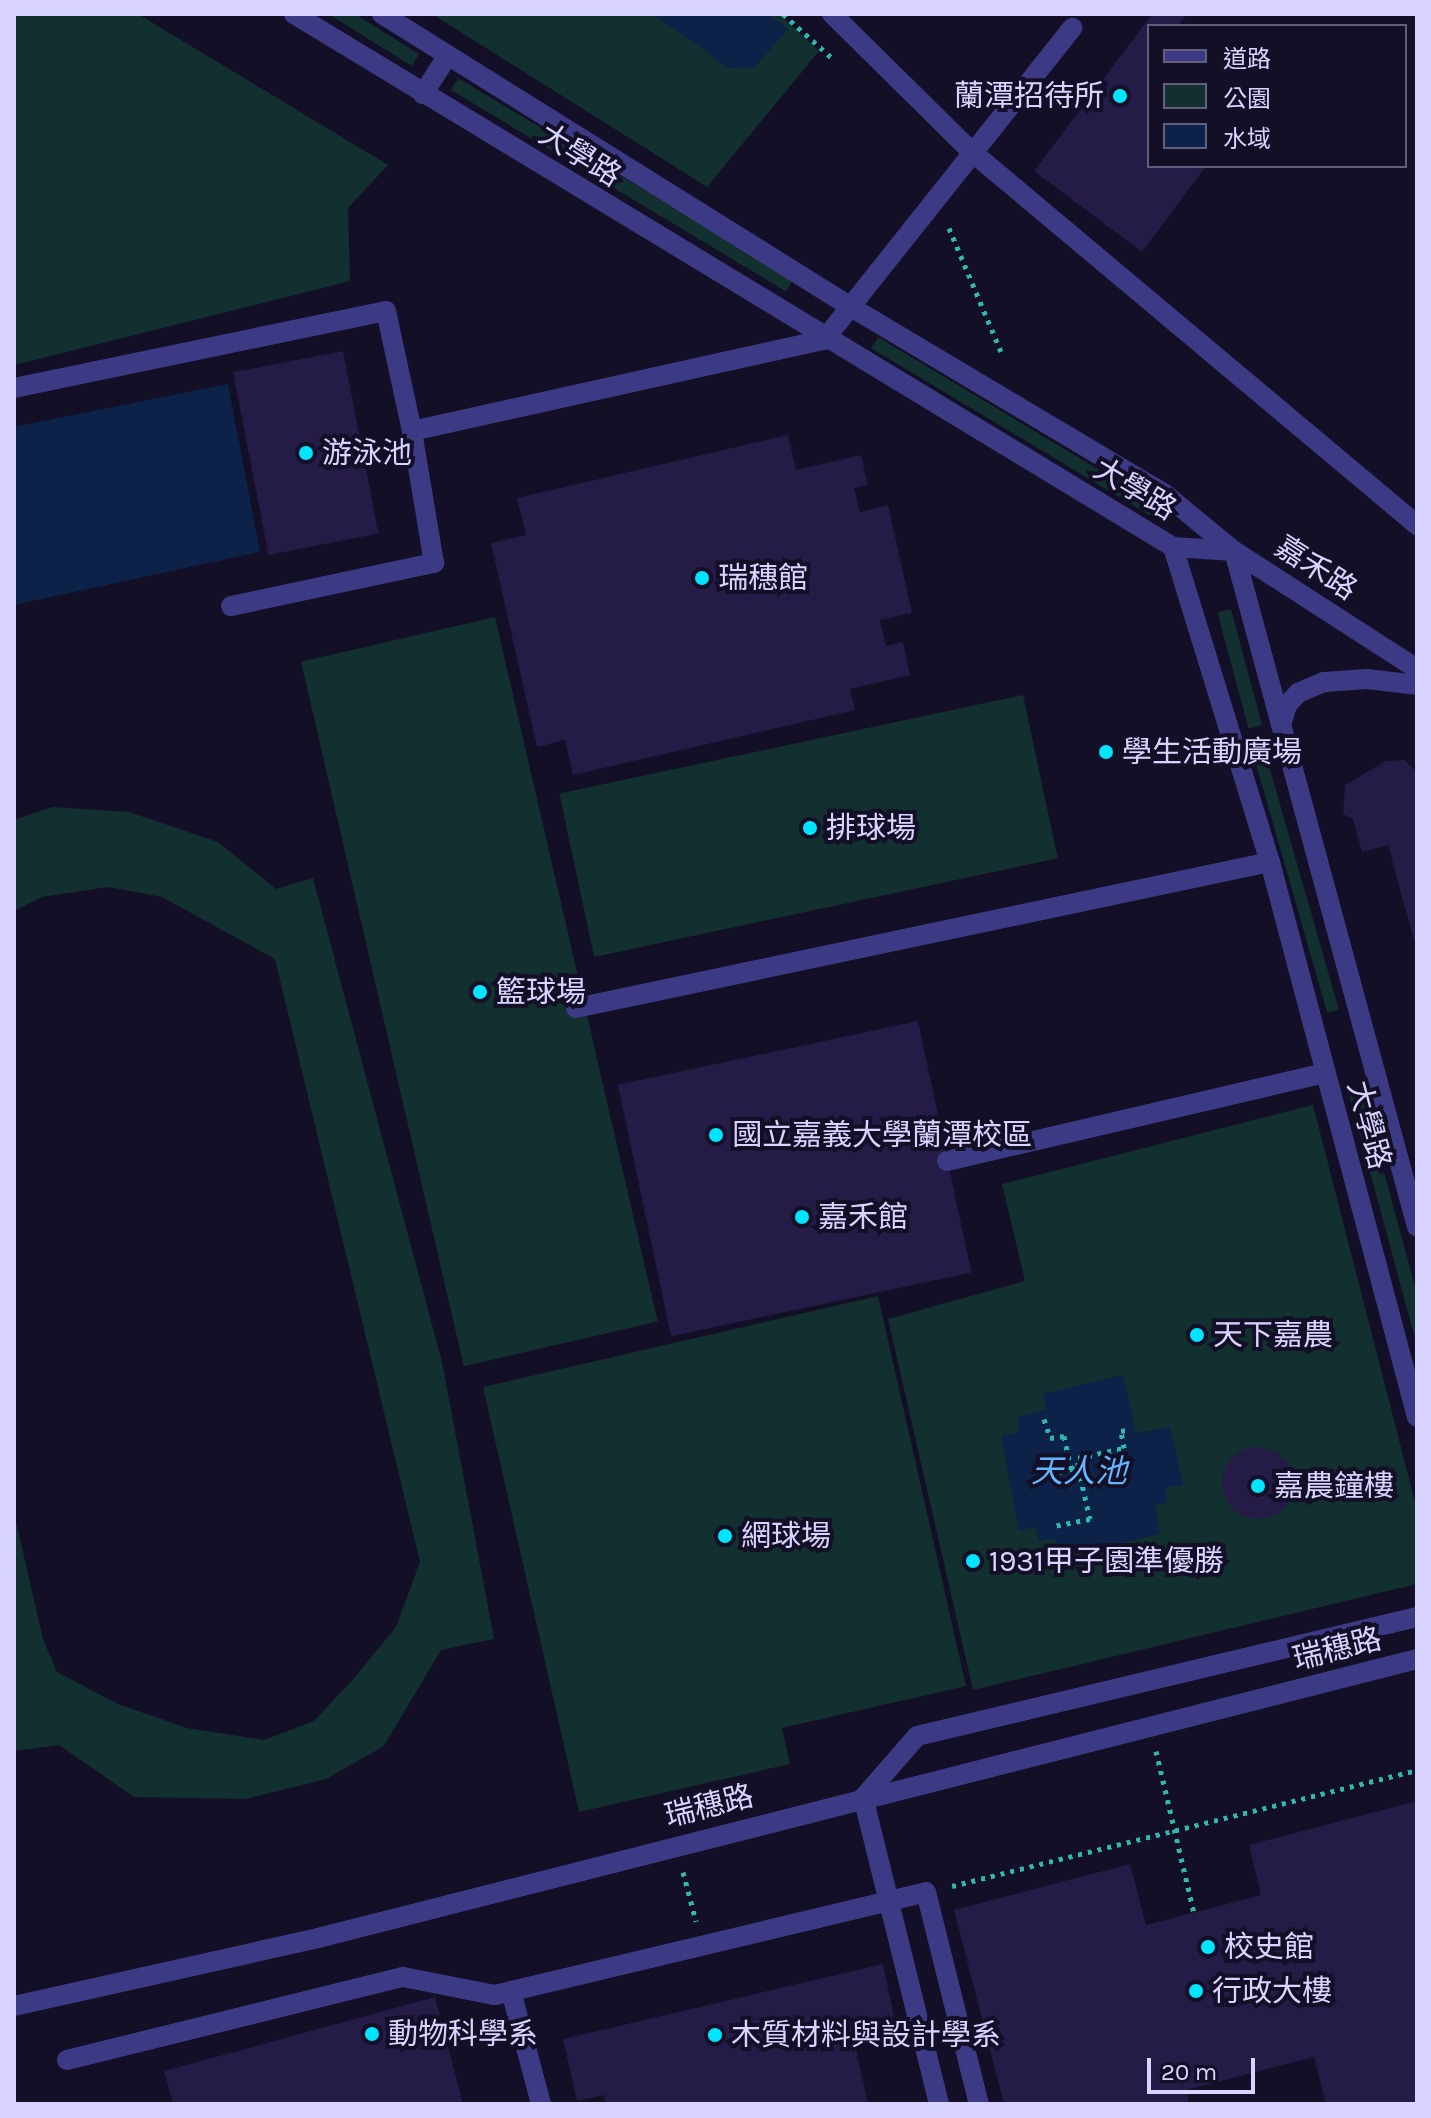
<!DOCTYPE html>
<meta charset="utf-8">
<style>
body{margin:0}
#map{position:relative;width:1431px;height:2118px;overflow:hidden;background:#130f26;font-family:Karla,"Noto Sans TC",sans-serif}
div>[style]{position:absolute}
.green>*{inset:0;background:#12302f;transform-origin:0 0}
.water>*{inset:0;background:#0c2248}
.building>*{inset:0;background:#241b47;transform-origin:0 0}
.round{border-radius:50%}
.path>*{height:5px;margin-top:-2.5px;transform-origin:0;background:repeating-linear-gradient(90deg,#2fb8b0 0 4px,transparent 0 10px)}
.minor>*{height:20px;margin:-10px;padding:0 10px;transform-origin:10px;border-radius:10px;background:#3d3a85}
.dots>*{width:22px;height:22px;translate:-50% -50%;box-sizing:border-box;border:4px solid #130f26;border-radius:50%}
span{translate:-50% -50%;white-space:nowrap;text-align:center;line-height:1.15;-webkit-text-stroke:8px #130f26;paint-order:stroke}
.poi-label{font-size:30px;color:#d9d4ff}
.right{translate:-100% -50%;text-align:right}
.left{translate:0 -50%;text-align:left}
.street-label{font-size:30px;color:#d9d4ff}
.water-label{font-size:32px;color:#62b6ff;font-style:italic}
.frame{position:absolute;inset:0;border:16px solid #d9d4ff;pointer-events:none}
.legend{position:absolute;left:1147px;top:24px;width:260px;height:144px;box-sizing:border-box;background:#130f26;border:2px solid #625e7d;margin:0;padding:10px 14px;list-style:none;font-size:24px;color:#d9d4ff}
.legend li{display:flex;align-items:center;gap:16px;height:40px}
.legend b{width:40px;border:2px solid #625e7d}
.scale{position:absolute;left:1147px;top:2058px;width:108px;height:36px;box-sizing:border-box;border:4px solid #d9d4ff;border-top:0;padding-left:10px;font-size:24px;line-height:28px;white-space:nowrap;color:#d9d4ff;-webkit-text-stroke:6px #130f26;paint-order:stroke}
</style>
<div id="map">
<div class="green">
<div style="clip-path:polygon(14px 14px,138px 14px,388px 165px,348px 208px,350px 281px,14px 365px)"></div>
<div style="clip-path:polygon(328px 14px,355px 14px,419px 54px,412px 66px)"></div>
<div style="clip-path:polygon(432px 14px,779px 14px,819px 51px,707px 187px)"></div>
<div style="left:458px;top:78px;width:391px;height:14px;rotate:31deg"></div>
<div style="left:878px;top:337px;width:327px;height:13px;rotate:31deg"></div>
<div style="left:1231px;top:609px;width:120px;height:14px;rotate:75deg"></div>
<div style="left:495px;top:617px;width:723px;height:199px;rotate:77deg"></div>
<div style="left:1023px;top:695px;width:167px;height:474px;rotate:78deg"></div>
<div style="left:1265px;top:752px;width:268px;height:12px;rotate:74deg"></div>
<div style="clip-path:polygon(52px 807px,129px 812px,218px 842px,276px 889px,313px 878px,442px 1362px,494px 1639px,441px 1650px,384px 1746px,326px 1779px,245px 1799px,134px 1797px,59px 1745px,14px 1751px,14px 1513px,43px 1639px,57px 1672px,118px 1704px,187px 1728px,264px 1740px,314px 1721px,354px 1678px,396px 1627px,420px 1562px,275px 959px,162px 897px,108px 887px,42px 897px,14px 911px,14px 820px)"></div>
<div style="clip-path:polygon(1362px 1091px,1417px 1294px,1417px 1346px,1349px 1094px)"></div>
<div style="clip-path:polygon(1313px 1105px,1417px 1510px,1417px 1584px,973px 1690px,888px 1319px,1025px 1281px,1002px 1184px)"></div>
<div style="clip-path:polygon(878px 1296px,966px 1686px,782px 1728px,790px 1764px,579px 1812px,483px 1387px)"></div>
</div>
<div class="water">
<div style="clip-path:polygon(653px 14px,768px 14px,788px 29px,754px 68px,729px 68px)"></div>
<div style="clip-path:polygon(228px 384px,260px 552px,14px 605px,14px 427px)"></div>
<div style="clip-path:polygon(1123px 1375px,1136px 1433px,1170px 1427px,1183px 1485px,1165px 1488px,1167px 1502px,1155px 1505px,1160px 1534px,1059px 1557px,1055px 1538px,1039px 1541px,1035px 1527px,1019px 1531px,1001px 1436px,1019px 1432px,1018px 1417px,1046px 1409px,1043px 1394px)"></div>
</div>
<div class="building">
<div style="clip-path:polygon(1152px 14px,1187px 14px,1178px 26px,1149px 26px,1149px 166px,1206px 166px,1142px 252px,1034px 171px)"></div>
<div style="left:343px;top:351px;width:186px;height:112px;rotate:79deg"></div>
<div style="clip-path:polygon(788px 435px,796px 470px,861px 455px,868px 485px,854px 488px,860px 512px,888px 505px,912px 613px,880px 620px,886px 646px,903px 642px,910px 675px,850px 689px,855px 710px,573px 775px,565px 740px,537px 747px,491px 543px,526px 535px,517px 498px)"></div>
<div style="clip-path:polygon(1404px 760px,1417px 772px,1416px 948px,1388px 845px,1362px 852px,1353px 819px,1343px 814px,1345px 785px,1386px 761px)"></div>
<div style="left:918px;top:1021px;width:257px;height:307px;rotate:78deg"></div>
<div class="round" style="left:1222px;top:1447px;width:72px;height:72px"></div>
<div style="clip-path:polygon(1417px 1801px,1417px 2104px,1326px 2104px,1314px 2057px,1186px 2090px,1189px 2104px,1004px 2104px,954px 1910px,1130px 1864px,1146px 1925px,1261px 1895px,1249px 1845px)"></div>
<div style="clip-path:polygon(883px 1964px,895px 2022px,852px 2032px,868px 2104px,606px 2104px,604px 2095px,577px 2101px,563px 2039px)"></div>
<div style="clip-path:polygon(435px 1997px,463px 2104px,173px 2104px,164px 2071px)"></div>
</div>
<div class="path">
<div style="left:783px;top:14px;width:66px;rotate:41.9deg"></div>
<div style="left:949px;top:228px;width:134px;rotate:67.2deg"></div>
<div style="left:1044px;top:1419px;width:20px;rotate:72deg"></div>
<div style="left:1050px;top:1438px;width:14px;rotate:-8deg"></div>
<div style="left:1064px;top:1436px;width:34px;rotate:78deg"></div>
<div style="left:1071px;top:1469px;width:7px;rotate:-16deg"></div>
<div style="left:1078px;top:1467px;width:53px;rotate:77deg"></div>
<div style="left:1090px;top:1519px;width:37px;rotate:169deg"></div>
<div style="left:1078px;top:1467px;width:9px;rotate:-90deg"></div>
<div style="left:1078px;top:1458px;width:47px;rotate:-12.3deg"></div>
<div style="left:1124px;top:1448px;width:17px;rotate:-100deg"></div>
<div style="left:1121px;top:1431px;width:6px;rotate:-9deg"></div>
<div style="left:1050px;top:1474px;width:22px;rotate:-13deg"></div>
<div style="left:1156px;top:1751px;width:166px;rotate:76.8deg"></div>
<div style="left:683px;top:1872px;width:51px;rotate:75.1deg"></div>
<div style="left:952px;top:1886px;width:479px;rotate:-14deg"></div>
</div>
<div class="minor">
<div style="left:294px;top:14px;width:1028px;rotate:31.23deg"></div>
<div style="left:1173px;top:547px;width:330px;rotate:72.9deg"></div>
<div style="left:1270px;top:862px;width:574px;rotate:75.17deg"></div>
<div style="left:382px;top:14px;width:553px;rotate:31.99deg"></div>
<div style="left:851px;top:307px;width:367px;rotate:30.8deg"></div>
<div style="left:1166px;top:495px;width:88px;rotate:39.5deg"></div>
<div style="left:1234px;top:551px;width:700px;rotate:74.85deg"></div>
<div style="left:832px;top:14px;width:197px;rotate:44.6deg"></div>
<div style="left:972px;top:152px;width:581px;rotate:39.97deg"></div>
<div style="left:423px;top:94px;width:46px;rotate:-57.3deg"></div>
<div style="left:14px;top:388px;width:380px;rotate:-11.7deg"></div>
<div style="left:386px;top:311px;width:123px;rotate:77.8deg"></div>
<div style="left:1173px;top:547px;width:61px;rotate:3.8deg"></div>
<div style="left:1234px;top:551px;width:218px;rotate:32.8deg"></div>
<div style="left:231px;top:606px;width:208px;rotate:-12deg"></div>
<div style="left:434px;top:563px;width:134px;rotate:-99.5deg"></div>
<div style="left:412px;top:431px;width:422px;rotate:-12.5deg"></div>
<div style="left:824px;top:340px;width:399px;rotate:-51.5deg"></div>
<div style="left:1281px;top:725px;width:21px;rotate:-73deg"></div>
<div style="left:1287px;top:705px;width:16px;rotate:-47deg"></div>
<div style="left:1298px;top:693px;width:28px;rotate:-23deg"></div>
<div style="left:1324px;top:682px;width:43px;rotate:-4deg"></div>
<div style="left:1367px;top:679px;width:50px;rotate:6.8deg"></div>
<div style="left:576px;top:1008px;width:709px;rotate:-11.88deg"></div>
<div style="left:947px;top:1161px;width:387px;rotate:-13.1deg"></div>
<div style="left:511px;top:1991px;width:117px;rotate:75.1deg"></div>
<div style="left:14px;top:2006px;width:312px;rotate:-12.6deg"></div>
<div style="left:318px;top:1938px;width:1134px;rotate:-14.24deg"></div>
<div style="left:67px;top:2060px;width:346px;rotate:-13.9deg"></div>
<div style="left:403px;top:1977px;width:94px;rotate:11.1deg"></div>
<div style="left:495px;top:1995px;width:443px;rotate:-13.4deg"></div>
<div style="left:926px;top:1892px;width:219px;rotate:76deg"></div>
<div style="left:939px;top:2104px;width:315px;rotate:-103.9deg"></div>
<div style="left:863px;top:1798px;width:82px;rotate:-48.9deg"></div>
<div style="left:917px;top:1736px;width:514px;rotate:-13.39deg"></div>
</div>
<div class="dots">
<div style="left:1120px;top:96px;background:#00e5ff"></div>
<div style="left:306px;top:453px;background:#00e5ff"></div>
<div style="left:702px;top:578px;background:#00e5ff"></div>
<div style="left:1106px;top:752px;background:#00e5ff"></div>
<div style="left:810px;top:828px;background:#00e5ff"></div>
<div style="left:480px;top:992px;background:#00e5ff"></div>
<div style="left:716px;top:1135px;background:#00e5ff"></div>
<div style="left:802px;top:1217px;background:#00e5ff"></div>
<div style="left:1197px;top:1335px;background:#00e5ff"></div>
<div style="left:1258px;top:1486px;background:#00e5ff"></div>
<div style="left:725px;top:1536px;background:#00e5ff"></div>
<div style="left:973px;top:1561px;background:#00e5ff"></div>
<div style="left:1208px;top:1947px;background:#00e5ff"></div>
<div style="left:1196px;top:1991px;background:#00e5ff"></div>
<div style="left:372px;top:2034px;background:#00e5ff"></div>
<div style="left:715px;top:2035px;background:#00e5ff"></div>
</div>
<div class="poi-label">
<span class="right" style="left:1104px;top:96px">蘭潭招待所</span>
<span class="left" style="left:322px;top:453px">游泳池</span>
<span class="left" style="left:718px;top:578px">瑞穗館</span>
<span class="left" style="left:1122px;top:752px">學生活動廣場</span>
<span class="left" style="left:826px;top:828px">排球場</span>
<span class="left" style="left:496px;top:992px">籃球場</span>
<span class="left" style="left:732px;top:1135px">國立嘉義大學蘭潭校區</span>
<span class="left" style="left:818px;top:1217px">嘉禾館</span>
<span class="left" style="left:1213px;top:1335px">天下嘉農</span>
<span class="left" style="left:1274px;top:1486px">嘉農鐘樓</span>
<span class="left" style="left:741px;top:1536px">網球場</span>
<span class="left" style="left:989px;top:1561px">1931甲子園準優勝</span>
<span class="left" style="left:1224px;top:1947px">校史館</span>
<span class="left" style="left:1212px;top:1991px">行政大樓</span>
<span class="left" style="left:388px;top:2034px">動物科學系</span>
<span class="left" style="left:731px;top:2035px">木質材料與設計學系</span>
</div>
<div class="street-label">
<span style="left:580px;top:155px;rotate:32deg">大學路</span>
<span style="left:1135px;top:489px;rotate:31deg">大學路</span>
<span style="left:1316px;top:568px;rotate:33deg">嘉禾路</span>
<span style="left:1369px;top:1125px;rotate:75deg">大學路</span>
<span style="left:1337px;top:1649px;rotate:-14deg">瑞穗路</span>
<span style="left:709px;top:1806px;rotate:-14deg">瑞穗路</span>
</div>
<div class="water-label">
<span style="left:1079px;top:1472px">天人池</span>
</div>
<div class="frame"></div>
<ul class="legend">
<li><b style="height:10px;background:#3d3a85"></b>道路</li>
<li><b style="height:22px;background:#12302f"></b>公園</li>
<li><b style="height:22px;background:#0c2248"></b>水域</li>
</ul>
<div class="scale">20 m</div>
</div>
